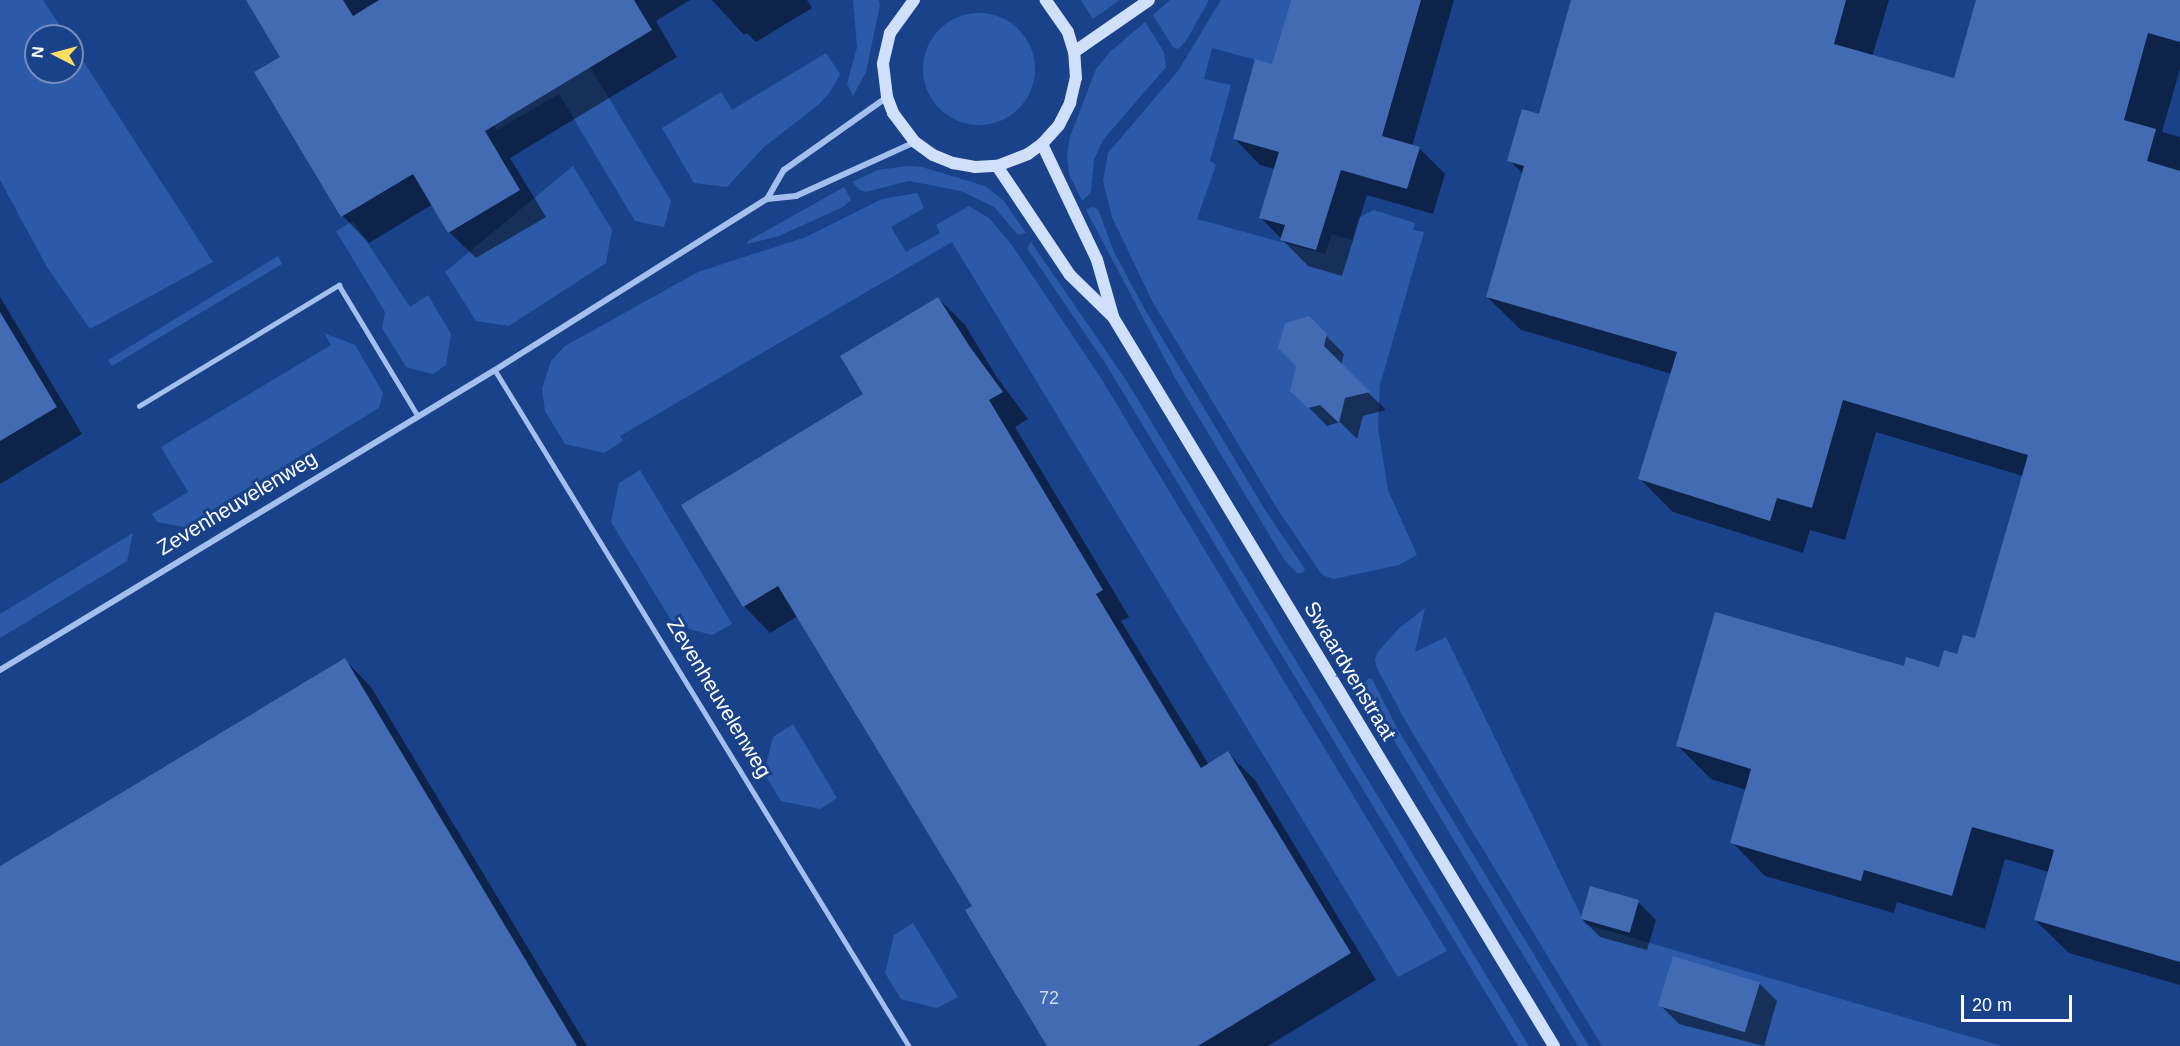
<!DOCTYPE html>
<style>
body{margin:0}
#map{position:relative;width:2180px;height:1046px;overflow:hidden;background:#19428a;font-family:Helvetica,sans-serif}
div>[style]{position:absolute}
.green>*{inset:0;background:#2c5aa9}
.round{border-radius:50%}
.shadow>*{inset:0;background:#0007}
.building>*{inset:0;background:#426bb3;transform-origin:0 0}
.lane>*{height:4.5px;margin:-2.25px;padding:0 2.25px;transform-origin:2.25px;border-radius:2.25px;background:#a3bfed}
.street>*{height:6px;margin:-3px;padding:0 3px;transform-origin:3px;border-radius:3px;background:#a3bfed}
.secondary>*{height:12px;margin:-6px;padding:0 6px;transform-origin:6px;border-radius:6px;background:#d0dffa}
span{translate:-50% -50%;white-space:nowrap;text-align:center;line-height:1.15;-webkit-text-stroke:6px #19428a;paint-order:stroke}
.number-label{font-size:18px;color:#d0daec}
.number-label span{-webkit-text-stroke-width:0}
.street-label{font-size:21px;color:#fff}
.north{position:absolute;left:24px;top:24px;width:60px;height:60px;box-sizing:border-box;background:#19428a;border:2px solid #758eb9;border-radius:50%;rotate:276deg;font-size:16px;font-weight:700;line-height:24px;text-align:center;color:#fff}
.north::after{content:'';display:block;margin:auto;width:21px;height:27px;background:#ffde60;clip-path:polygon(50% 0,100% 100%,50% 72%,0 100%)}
.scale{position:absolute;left:1961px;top:995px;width:111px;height:27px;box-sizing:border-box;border:3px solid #fff;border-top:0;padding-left:8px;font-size:18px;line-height:21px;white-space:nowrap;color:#fff;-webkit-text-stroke:4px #19428a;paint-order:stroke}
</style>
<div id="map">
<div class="green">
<div style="clip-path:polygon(0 0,43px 0,67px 36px,36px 36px,36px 72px,72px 72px,72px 44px,213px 262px,90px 329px,47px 267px,0 180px)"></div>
<div style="clip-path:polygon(853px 0,879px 0,880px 5px,866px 72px,853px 96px,847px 84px,857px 47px)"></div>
<div style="clip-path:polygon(1081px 0,1120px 0,1093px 19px)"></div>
<div style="clip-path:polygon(1170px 0,1209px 0,1186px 41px,1178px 49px,1173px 47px,1153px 15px)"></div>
<div style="clip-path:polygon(1221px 0,1291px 0,1272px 64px,1212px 48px,1204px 79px,1231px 85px,1210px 161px,1216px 165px,1197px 219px,1325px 254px,1332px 234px,1352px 240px,1358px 218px,1374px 210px,1415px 223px,1413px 230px,1424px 232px,1380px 385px,1378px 428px,1388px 490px,1417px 555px,1399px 565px,1334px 579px,1322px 575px,1278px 510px,1152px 301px,1112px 217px,1103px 181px,1108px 153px,1178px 71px)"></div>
<div class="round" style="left:923px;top:13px;width:112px;height:112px"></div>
<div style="clip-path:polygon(1145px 22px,1164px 52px,1166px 67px,1103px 140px,1094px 160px,1091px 192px,1082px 201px,1069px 174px,1067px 156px,1070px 137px,1096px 69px,1110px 52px)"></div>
<div style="clip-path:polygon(826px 53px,840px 74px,830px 92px,818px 105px,764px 147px,727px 187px,694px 183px,662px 128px,721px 92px,732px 110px)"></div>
<div style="clip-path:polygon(590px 67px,671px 201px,664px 227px,635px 221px,559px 94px,497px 130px,494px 125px)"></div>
<div style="clip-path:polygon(573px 166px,612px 230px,606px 263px,509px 326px,476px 321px,445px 272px)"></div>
<div style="clip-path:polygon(907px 166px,922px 167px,985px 186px,1004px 201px,1026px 233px,1018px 235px,994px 207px,961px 191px,909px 181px,866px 192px,860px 190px,852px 182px,878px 170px)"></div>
<div style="clip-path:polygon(844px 187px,851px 200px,843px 207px,779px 236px,747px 244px,748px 241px)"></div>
<div style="clip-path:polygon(917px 193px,924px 208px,891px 227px,906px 252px,940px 233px,936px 225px,969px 206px,989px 218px,1012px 245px,1099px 375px,1447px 951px,1398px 977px,952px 242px,620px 436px,623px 441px,604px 453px,565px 444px,545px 411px,542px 389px,551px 361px,565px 346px,698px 272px,806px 237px,882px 199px)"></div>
<div style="clip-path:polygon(1093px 207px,1098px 209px,1114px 252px,1144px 308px,1267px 513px,1305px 569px,1302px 573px,1297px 573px,1285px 561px,1175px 378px,1086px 210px)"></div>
<div style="clip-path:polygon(353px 221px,410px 307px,428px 295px,451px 334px,446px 365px,433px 374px,406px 367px,382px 328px,385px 312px,336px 231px)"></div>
<div style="clip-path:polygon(1031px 242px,1126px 380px,1529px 1046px,1518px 1046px,1107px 366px,1027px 248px)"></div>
<div style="clip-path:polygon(278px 256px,282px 264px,112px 366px,108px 360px)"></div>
<div style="clip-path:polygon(324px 333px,355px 345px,383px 393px,379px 408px,184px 527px,157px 522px,152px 514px,188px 492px,161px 447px,331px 345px)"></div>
<div style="clip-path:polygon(640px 470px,732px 624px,712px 635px,674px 625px,611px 522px,619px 483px)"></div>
<div style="clip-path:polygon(133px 533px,127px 561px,0 638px,0 614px)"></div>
<div style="clip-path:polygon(1425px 608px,1415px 652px,1446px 637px,1585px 924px,2002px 1046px,1602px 1046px,1406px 722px,1377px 668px,1375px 659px,1378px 652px,1398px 629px)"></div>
<div style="clip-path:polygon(1369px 678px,1372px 679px,1397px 728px,1589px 1046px,1578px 1046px,1369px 699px,1365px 683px)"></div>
<div style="clip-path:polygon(793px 724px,837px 798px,820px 809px,781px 801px,764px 773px,773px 737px)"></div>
<div style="clip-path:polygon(913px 923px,958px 997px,937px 1008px,901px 999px,885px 973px,894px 935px)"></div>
</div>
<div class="shadow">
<div style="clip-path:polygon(248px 0,690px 0,656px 21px,677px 57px,510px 158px,546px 217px,476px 258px,449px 232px,433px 204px,369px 243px,343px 216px,256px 73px,282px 57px)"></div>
<div style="clip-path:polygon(712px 0,807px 0,812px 8px,756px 42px,747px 33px,744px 35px)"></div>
<div style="clip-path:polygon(1292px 0,1454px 0,1412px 146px,1419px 148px,1445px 174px,1433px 214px,1367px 195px,1342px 276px,1308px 266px,1261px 218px,1275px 169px,1260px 165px,1234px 138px,1273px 66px)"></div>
<div style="clip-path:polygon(1573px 0,1889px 0,1872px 57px,1955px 80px,1978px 0,2180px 0,2180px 69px,2162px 132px,2180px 137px,2180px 985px,2069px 953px,2035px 920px,2049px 872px,2005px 859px,1985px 929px,1897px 902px,1894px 913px,1765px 876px,1732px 842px,1747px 790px,1711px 779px,1678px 746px,1905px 668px,1940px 669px,1958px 656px,1976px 640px,2023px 476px,1876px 432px,1845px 540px,1810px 530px,1803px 553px,1673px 512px,1640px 479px,1672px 374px,1521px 330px,1487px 297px,1523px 174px,1509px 160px,1540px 116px)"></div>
<div style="clip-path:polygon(0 297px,82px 434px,0 484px)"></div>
<div style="clip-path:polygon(938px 298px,965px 325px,996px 376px,1028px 419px,1015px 427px,1129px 617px,1121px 621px,1209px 765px,1228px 753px,1255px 780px,1376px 980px,1268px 1046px,1049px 1046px,974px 907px,798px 616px,770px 633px,744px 606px,865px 395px)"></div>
<div style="clip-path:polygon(1309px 318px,1344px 354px,1341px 366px,1386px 410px,1363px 416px,1357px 439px,1340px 422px,1327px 426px,1292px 390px)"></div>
<div style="clip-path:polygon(345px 660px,371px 687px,587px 1046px,0 1046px,0 868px)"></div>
<div style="clip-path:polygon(1638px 902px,1656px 920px,1647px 950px,1600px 937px,1582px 919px)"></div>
<div style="clip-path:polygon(1759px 983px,1777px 1001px,1764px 1046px,1679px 1024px,1660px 1005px)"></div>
</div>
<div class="building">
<div style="clip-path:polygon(246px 0,343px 0,353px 16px,379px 0,634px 0,652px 30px,485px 131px,520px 190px,448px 233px,413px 174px,341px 217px,254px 72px,280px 57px)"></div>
<div style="clip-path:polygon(1291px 0,1421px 0,1382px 136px,1420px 147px,1407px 189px,1341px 170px,1316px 250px,1280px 240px,1285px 225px,1259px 218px,1279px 152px,1233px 139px,1255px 59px,1272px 64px)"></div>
<div style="clip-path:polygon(1571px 0,1846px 0,1834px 44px,1954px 78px,1976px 0,2180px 0,2180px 42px,2148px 33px,2124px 120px,2156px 129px,2147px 161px,2180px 171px,2180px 962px,2034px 920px,2054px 850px,1972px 827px,1952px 896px,1864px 870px,1861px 881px,1730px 843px,1751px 769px,1676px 746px,1715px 612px,1904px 666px,1906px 657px,1939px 667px,1944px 650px,1957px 654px,1963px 635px,1975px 638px,2028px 455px,1843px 400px,1812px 508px,1777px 498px,1770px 521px,1638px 479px,1677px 352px,1486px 297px,1524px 166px,1507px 161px,1522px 109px,1539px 114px)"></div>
<div style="clip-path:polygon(938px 297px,970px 347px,1003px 392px,989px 400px,1103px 590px,1096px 594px,1201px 768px,1228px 751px,1351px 953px,1198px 1046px,1047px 1046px,965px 910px,972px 906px,778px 586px,743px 607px,681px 505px,863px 394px,840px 356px)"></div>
<div style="clip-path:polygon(0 312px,57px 407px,0 441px)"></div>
<div style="clip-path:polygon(1309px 316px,1327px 334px,1324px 346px,1370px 392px,1345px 398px,1339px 423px,1320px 405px,1308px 408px,1290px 391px,1296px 366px,1278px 348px,1285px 323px)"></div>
<div style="clip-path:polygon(345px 658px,577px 1046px,0 1046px,0 866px)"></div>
<div style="left:1590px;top:886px;width:51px;height:34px;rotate:16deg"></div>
<div style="left:1673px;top:956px;width:91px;height:52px;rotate:17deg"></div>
</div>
<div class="lane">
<div style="left:495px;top:370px;width:793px;rotate:58.52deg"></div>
<div style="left:139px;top:406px;width:234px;rotate:-31.2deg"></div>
<div style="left:339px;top:285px;width:153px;rotate:58.9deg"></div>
</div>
<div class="street">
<div style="left:767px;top:199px;width:34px;rotate:-60deg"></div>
<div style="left:784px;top:170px;width:126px;rotate:-35.3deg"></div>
<div style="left:0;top:670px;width:579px;rotate:-31.22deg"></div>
<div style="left:495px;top:370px;width:321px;rotate:-32.2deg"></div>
<div style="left:767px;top:199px;width:29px;rotate:-6deg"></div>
<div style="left:796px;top:196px;width:131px;rotate:-24.4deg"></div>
</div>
<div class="secondary">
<div style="left:914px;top:0;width:41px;rotate:126deg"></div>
<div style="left:890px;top:33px;width:32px;rotate:103deg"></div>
<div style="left:883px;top:64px;width:33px;rotate:83deg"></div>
<div style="left:887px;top:97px;width:17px;rotate:69deg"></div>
<div style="left:893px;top:113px;width:36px;rotate:53deg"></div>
<div style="left:915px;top:142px;width:22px;rotate:36deg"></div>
<div style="left:933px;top:155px;width:22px;rotate:22deg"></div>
<div style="left:953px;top:163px;width:22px;rotate:10deg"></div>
<div style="left:975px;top:167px;width:22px;rotate:-3deg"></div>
<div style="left:997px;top:166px;width:33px;rotate:-21deg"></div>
<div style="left:1028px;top:154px;width:17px;rotate:-36deg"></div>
<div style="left:1042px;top:144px;width:25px;rotate:-48deg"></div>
<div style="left:1059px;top:125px;width:25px;rotate:-63deg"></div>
<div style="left:1070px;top:103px;width:26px;rotate:-77deg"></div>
<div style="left:1076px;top:78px;width:26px;rotate:-94deg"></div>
<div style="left:1074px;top:52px;width:21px;rotate:-107deg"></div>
<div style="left:1068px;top:32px;width:39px;rotate:-125deg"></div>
<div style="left:1074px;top:52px;width:91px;rotate:-34.7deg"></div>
<div style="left:1042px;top:144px;width:128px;rotate:64.6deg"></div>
<div style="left:1097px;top:260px;width:58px;rotate:74.1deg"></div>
<div style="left:997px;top:166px;width:131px;rotate:56.2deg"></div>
<div style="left:1070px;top:275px;width:60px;rotate:44.3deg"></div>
<div style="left:1113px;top:317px;width:852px;rotate:58.83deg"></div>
</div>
<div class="number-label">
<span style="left:1049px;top:998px">72</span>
</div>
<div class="street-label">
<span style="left:237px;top:503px;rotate:-31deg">Zevenheuvelenweg</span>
<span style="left:1350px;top:671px;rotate:59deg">Swaardvenstraat</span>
<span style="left:719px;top:698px;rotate:59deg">Zevenheuvelenweg</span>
</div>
<div class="north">N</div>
<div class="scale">20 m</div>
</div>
